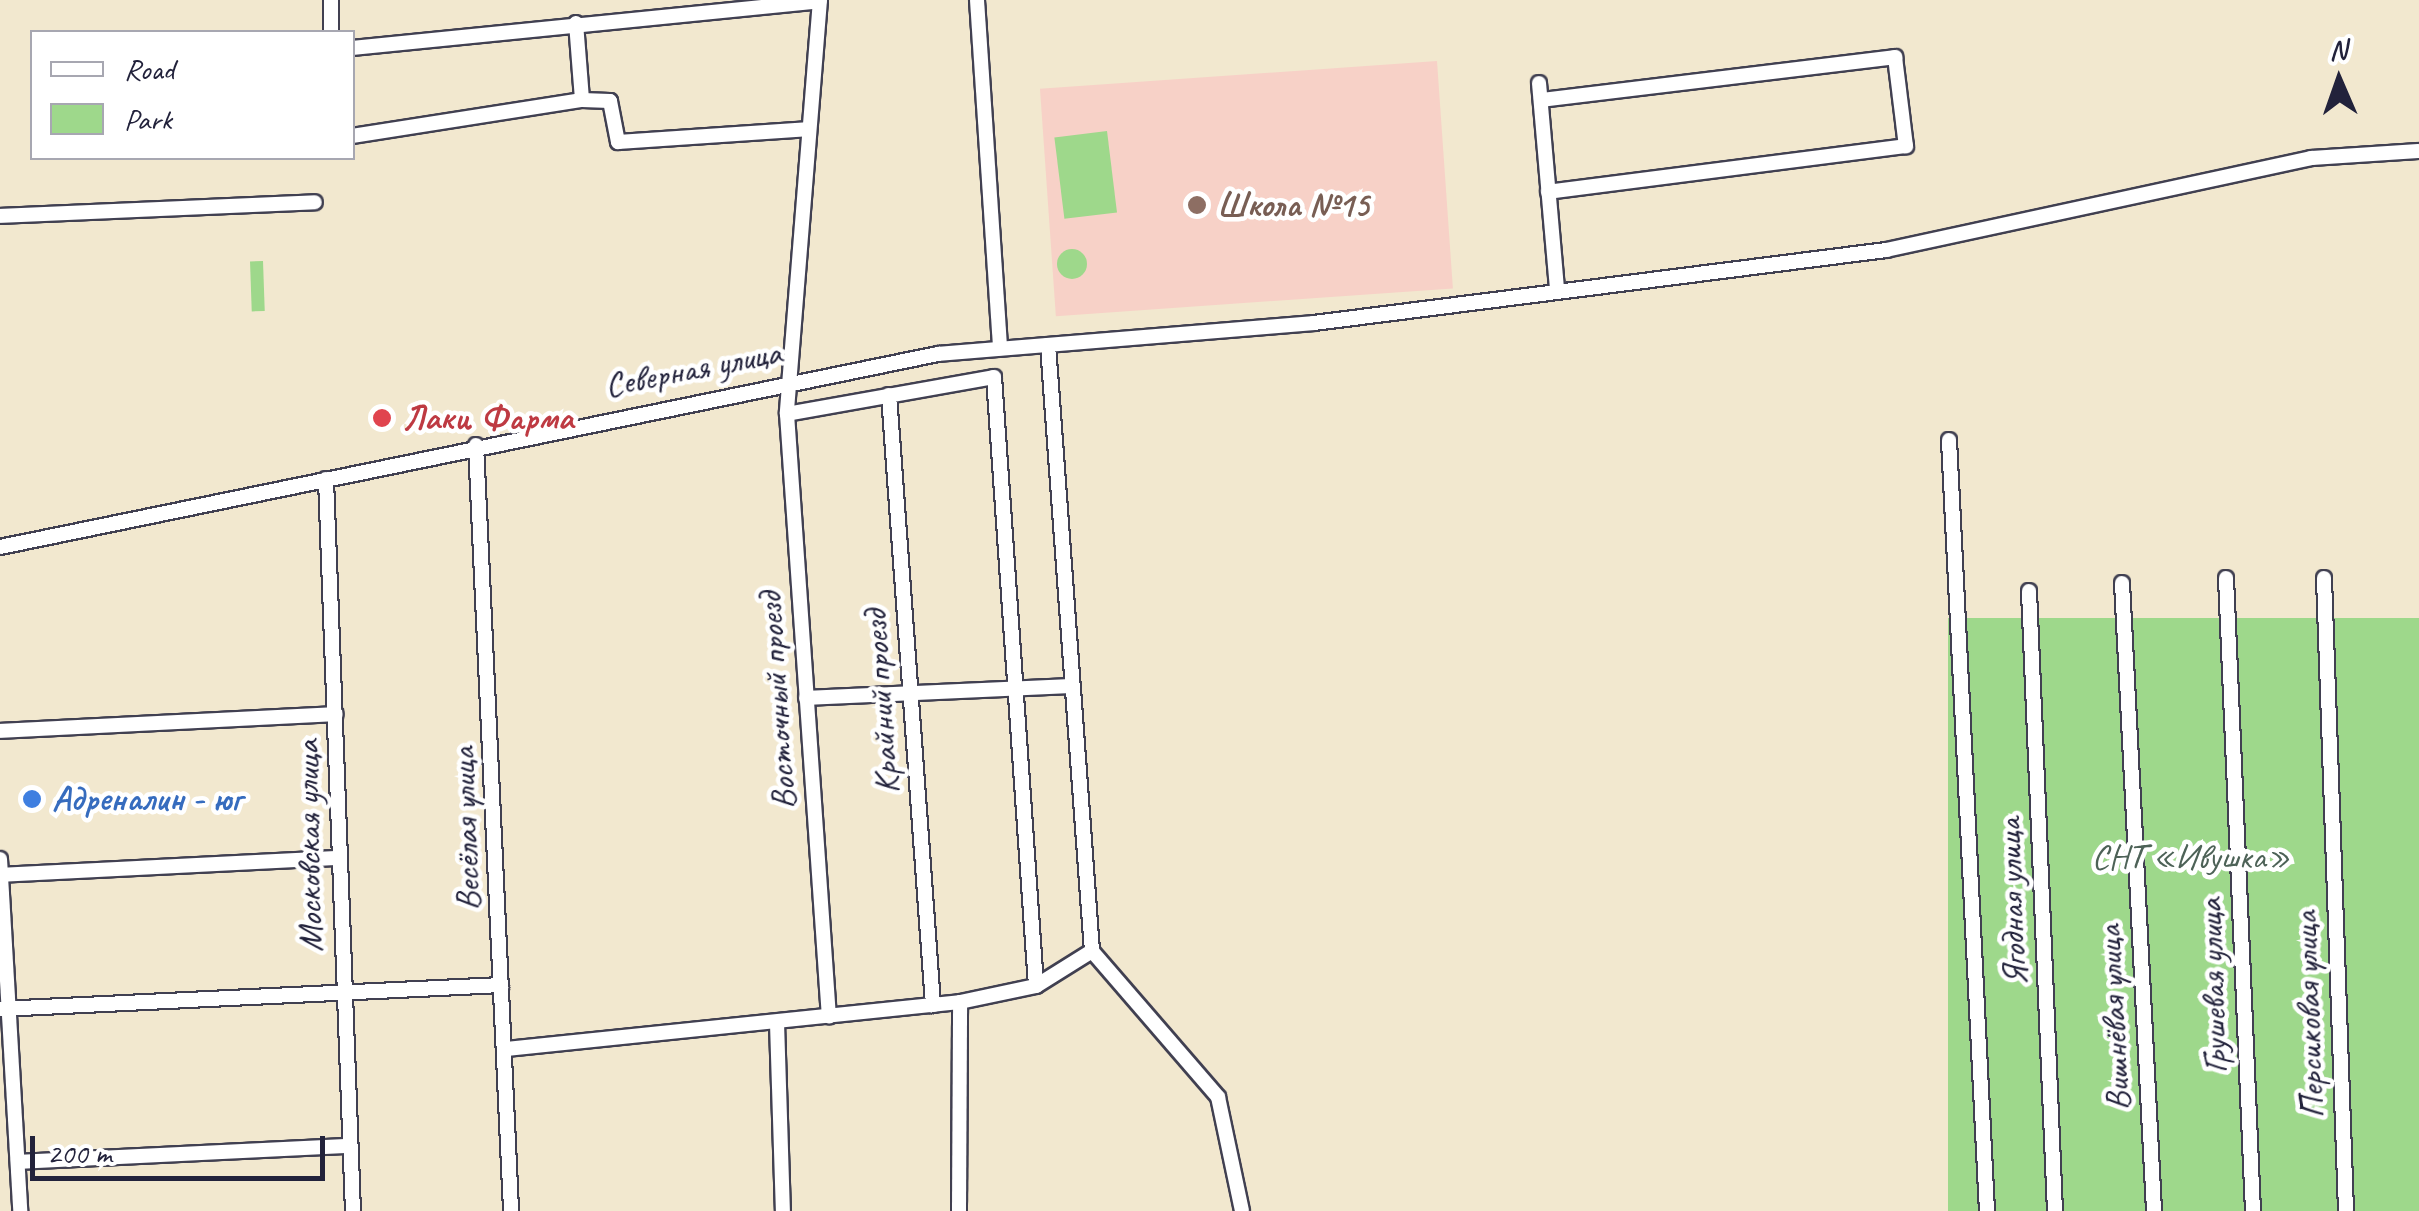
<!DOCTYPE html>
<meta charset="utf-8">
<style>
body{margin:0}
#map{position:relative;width:2419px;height:1211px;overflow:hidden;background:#f2e8cf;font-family:Caveat,sans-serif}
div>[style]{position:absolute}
.built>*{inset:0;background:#f7d1c7;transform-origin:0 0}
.green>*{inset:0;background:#9ed88b;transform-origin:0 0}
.round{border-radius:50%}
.roads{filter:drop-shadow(2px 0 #414051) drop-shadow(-2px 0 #414051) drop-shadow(0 2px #414051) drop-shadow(0 -2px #414051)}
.minor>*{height:14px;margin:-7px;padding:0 7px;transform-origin:7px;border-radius:7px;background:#fff}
.dots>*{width:28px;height:28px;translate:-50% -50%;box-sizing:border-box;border:5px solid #fff;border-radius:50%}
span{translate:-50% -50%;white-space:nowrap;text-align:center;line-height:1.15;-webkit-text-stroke:9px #fff;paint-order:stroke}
.education-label{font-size:35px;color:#785e54;font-weight:700}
.left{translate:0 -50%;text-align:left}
.street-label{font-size:35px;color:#22223b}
.health-label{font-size:35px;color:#be3a42;font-weight:700}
.shop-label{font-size:35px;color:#366cbe;font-weight:700}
.park-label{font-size:35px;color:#4d6257}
.legend{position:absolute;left:30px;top:30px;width:325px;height:130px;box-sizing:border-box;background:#fff;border:2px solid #a7a7b1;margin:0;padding:12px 18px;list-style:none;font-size:30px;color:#22223b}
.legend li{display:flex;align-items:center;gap:20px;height:50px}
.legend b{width:50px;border:2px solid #a7a7b1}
.north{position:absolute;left:2289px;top:30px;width:100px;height:100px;-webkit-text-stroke:8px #fff;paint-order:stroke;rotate:358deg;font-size:28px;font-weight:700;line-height:40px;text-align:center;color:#22223b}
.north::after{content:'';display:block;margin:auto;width:35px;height:45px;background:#22223b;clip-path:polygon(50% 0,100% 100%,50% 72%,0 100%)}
.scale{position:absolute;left:30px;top:1136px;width:295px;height:45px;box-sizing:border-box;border:5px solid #22223b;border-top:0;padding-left:12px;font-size:30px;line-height:35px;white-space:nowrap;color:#22223b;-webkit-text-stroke:8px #fff;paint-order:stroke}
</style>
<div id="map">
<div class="built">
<div style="left:1437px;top:61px;width:228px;height:398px;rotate:86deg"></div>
</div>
<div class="green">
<div style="left:1107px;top:131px;width:82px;height:53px;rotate:83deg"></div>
<div class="round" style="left:1057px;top:249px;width:30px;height:30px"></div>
<div style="left:263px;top:261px;width:50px;height:13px;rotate:88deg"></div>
<div style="left:2419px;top:618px;width:593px;height:471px;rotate:90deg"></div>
</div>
<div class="roads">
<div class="minor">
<div style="left:820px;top:0;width:415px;rotate:94.6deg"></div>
<div style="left:787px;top:414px;width:604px;rotate:86.02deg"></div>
<div style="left:977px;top:0;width:349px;rotate:86.2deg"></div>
<div style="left:576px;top:23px;width:77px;rotate:85.5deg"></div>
<div style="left:582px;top:100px;width:28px;rotate:2deg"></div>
<div style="left:610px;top:101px;width:42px;rotate:79deg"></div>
<div style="left:618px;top:142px;width:189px;rotate:-3.9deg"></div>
<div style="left:331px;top:32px;width:32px;rotate:-90deg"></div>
<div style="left:352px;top:48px;width:470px;rotate:-5.7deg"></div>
<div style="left:1539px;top:83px;width:208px;rotate:85deg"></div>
<div style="left:1541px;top:100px;width:357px;rotate:-6.9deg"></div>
<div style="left:1895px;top:57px;width:90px;rotate:83deg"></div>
<div style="left:1906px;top:146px;width:361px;rotate:172.7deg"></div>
<div style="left:352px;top:136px;width:233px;rotate:-8.9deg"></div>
<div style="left:0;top:216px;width:315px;rotate:-2.5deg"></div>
<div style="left:1048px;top:345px;width:608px;rotate:85.85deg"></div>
<div style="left:1092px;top:951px;width:193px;rotate:49.2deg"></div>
<div style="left:1218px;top:1097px;width:116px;rotate:78.1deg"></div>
<div style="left:889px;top:395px;width:612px;rotate:85.87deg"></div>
<div style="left:787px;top:414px;width:210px;rotate:-10.1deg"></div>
<div style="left:994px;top:377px;width:610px;rotate:86.05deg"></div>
<div style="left:1949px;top:440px;width:772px;rotate:87.18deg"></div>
<div style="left:476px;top:445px;width:767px;rotate:87.38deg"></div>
<div style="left:326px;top:479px;width:732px;rotate:87.89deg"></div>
<div style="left:0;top:547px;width:958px;rotate:-11.63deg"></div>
<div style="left:938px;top:354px;width:377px;rotate:-4.7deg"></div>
<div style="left:1314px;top:323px;width:577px;rotate:-7.27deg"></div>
<div style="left:1886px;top:250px;width:435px;rotate:-12.2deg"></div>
<div style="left:2311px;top:158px;width:108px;rotate:-3.7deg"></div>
<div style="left:2226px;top:578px;width:634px;rotate:87.56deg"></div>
<div style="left:2324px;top:578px;width:633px;rotate:88.01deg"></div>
<div style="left:2122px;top:583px;width:629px;rotate:87.08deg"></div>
<div style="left:2029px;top:591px;width:621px;rotate:87.6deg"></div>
<div style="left:806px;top:698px;width:264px;rotate:-2.6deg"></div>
<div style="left:0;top:731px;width:336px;rotate:-2.9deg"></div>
<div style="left:0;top:859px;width:353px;rotate:86.7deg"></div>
<div style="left:0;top:875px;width:339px;rotate:-2.9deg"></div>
<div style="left:0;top:1009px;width:502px;rotate:-2.74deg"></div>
<div style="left:777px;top:1023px;width:188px;rotate:88.2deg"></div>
<div style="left:506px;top:1049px;width:456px;rotate:-5.9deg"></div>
<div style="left:960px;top:1002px;width:78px;rotate:-11.9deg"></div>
<div style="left:1036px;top:986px;width:66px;rotate:-32deg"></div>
<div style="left:18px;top:1162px;width:331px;rotate:-2.8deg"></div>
<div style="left:959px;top:1211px;width:209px;rotate:-89.7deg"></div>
</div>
</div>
<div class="dots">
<div style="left:1197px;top:205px;background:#8d6e63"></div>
<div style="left:382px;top:418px;background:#e0444e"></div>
<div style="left:32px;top:799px;background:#3f7fe0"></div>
</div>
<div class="education-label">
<span class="left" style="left:1217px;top:205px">Школа №15</span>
</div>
<div class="street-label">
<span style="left:693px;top:369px;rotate:-11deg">Северная улица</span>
<span style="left:777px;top:701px;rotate:-94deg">Восточный проезд</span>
<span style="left:881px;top:702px;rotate:-94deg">Крайний проезд</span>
<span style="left:466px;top:829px;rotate:-92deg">Весёлая улица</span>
<span style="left:309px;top:846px;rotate:-91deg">Московская улица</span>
<span style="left:2012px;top:902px;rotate:-92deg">Ягодная улица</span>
<span style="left:2213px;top:986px;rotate:-92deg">Грушевая улица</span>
<span style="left:2309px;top:1015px;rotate:-92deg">Персиковая улица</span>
<span style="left:2114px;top:1018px;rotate:-93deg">Вишнёвая улица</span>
</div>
<div class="health-label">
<span class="left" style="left:402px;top:418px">Лаки Фарма</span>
</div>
<div class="shop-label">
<span class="left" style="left:52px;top:799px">Адреналин - юг</span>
</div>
<div class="park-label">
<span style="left:2191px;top:857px">СНТ «Ивушка»</span>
</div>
<ul class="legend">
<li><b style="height:12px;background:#fff"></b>Road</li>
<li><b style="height:28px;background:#9ed88b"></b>Park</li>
</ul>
<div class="north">N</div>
<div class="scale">200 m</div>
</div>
